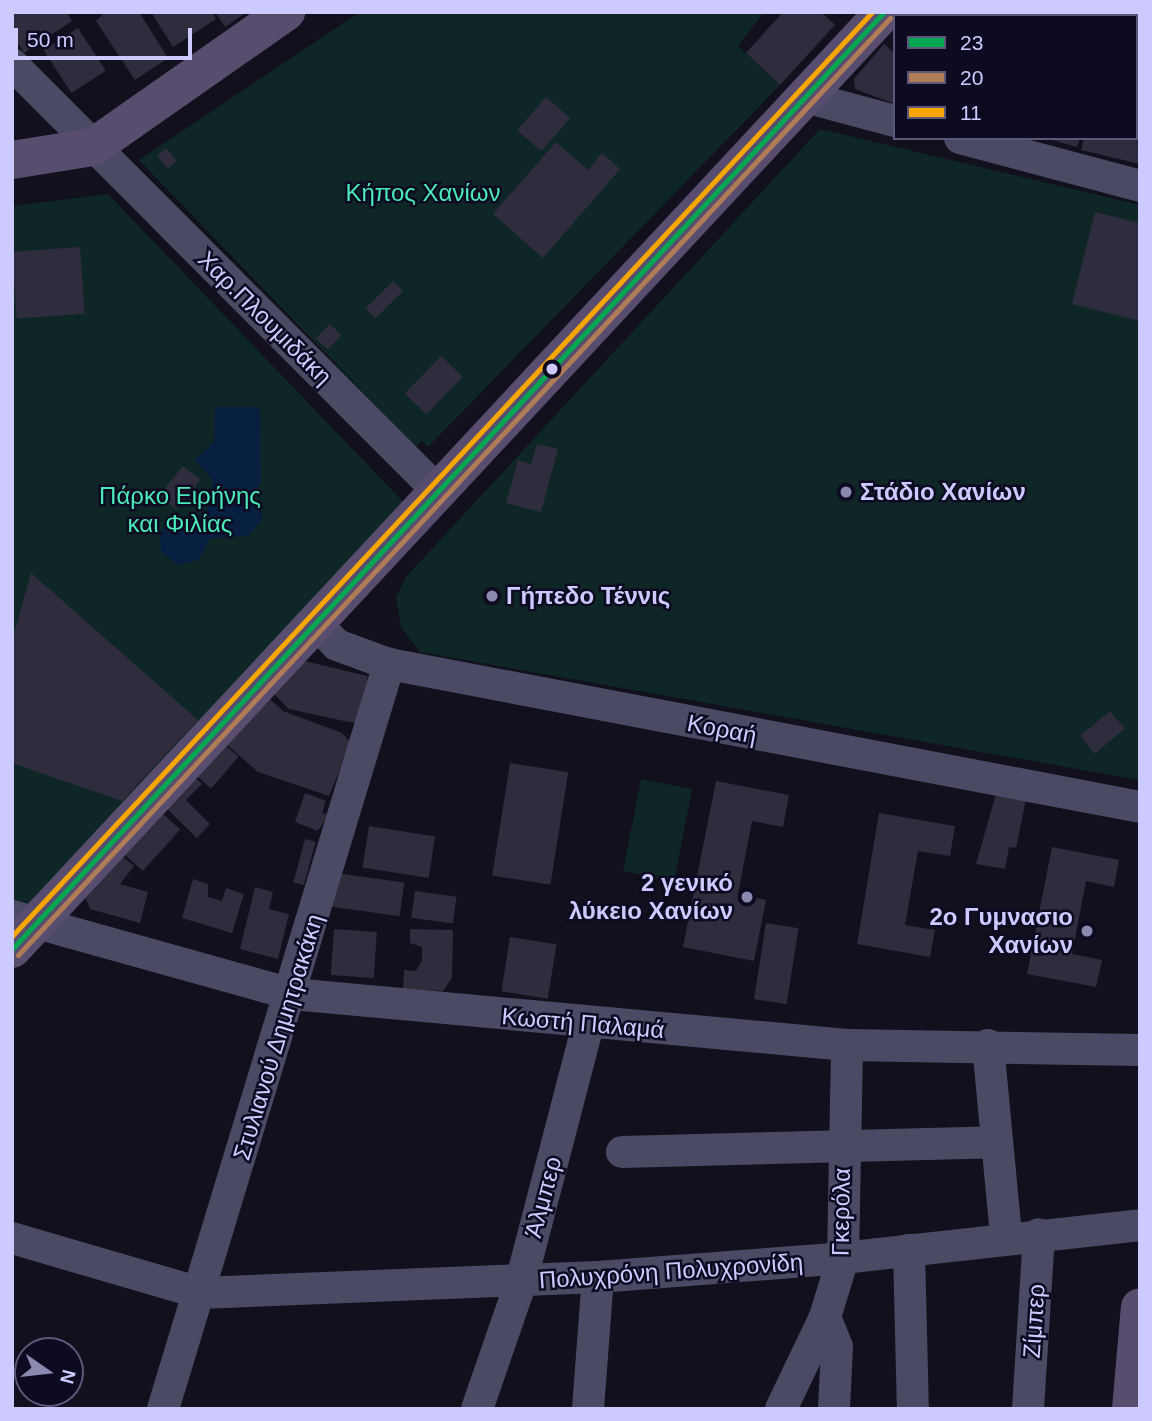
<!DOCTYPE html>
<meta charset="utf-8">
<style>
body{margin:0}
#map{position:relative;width:1152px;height:1421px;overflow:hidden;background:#11101c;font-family:Arial,sans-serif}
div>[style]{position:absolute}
.green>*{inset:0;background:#0e2726;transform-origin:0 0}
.water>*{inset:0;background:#071f40}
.building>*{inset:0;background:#2f2c3e;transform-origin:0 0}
.minor>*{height:32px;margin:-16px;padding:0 16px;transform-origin:16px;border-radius:16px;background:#4a4a65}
.major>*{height:38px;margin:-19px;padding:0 19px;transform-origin:19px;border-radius:19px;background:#584d6e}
.bus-1>*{height:5px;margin:-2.5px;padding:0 2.5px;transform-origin:2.5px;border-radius:2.5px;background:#00a651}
.bus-2>*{height:5px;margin:-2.5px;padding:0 2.5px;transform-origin:2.5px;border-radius:2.5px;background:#b07c57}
.bus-3>*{height:5px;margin:-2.5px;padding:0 2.5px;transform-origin:2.5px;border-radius:2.5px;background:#f7a600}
.dots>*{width:19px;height:19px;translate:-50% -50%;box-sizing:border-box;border:4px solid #0d0b21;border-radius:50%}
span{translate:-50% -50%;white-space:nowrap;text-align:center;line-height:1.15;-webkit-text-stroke:5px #0d0b21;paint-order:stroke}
.park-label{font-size:24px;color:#4beaba}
.street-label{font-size:24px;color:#cdcaff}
.poi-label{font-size:24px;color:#cdcaff;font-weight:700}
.left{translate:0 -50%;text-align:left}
.right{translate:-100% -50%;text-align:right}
.frame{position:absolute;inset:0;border:14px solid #cdcaff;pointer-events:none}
.legend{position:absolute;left:893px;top:14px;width:245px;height:126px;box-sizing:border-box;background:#0d0b21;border:2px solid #5a577a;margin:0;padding:9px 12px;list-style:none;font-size:21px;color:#cdcaff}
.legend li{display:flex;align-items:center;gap:14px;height:35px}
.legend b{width:35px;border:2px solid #5a577a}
.north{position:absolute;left:14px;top:1337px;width:70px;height:70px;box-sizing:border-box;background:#0d0b21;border:2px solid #5a577a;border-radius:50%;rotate:104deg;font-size:19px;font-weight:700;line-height:28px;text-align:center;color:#cdcaff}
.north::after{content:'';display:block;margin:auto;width:24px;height:32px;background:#8b89b0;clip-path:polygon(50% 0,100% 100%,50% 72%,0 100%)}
.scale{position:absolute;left:14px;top:28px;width:178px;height:32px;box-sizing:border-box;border:4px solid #cdcaff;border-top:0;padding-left:9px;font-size:21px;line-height:24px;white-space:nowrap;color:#cdcaff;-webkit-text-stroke:5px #0d0b21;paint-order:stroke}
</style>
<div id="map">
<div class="green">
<div style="clip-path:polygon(360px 12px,764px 12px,738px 46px,780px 85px,428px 447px,422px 441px,416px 447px,139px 160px)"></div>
<div style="clip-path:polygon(820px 129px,1140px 205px,1139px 780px,420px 652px,401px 627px,396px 598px,406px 577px)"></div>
<div style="clip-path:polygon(108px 194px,410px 509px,28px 918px,12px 912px,12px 206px)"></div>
<div style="left:641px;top:779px;width:52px;height:94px;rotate:11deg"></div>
</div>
<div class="water">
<div style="clip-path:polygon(215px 407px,260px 407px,261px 483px,253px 491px,263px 518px,248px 536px,210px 538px,199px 560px,178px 565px,161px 551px,160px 534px,164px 527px,195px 519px,210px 506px,212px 479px,195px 460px,214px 442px)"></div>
</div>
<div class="building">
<div style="clip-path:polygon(12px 12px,67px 12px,72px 21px,24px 53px,12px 34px)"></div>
<div style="clip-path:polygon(105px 12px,139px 12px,168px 58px,135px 80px,96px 21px)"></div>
<div style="clip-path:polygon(151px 12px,212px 12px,216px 19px,173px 47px)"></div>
<div style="clip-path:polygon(215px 12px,247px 12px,225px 27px)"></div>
<div style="clip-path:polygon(783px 12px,821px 12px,835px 25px,780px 85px,746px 53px)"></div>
<div style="left:917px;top:12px;width:52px;height:5px"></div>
<div style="clip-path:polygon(1066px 12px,1118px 12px,1065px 16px)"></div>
<div style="clip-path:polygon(1127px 12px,1140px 12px,1140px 55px,1136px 16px)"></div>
<div style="left:78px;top:28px;width:51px;height:41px;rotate:57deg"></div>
<div style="clip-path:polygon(884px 44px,895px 54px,895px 104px,855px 89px,854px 79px)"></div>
<div style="left:546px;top:97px;width:32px;height:44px;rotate:41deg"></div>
<div style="clip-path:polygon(1136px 128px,1140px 164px,1081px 150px,1084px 138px,1136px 138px)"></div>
<div style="clip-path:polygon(1045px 138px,1080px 138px,1077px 147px)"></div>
<div style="clip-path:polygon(556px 142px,588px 170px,602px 153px,620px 169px,543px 258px,493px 214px)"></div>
<div style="left:166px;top:148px;width:17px;height:12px;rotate:50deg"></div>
<div style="clip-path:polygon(1095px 212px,1140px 223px,1140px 321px,1072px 304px)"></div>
<div style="left:80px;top:247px;width:67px;height:68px;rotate:86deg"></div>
<div style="left:393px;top:281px;width:14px;height:39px;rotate:45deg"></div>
<div style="left:330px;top:324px;width:16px;height:20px;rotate:45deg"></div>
<div style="left:441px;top:356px;width:30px;height:52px;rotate:44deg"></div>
<div style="clip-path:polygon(537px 444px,558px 449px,541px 512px,506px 503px,518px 460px,531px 464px)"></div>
<div style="left:183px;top:466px;width:22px;height:38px;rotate:39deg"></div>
<div style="clip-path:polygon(31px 573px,198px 720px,122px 801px,12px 763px,12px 641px)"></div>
<div style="clip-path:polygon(288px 657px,367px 676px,368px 691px,358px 724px,289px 709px,265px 685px)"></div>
<div style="clip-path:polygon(264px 694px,283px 711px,342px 733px,351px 743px,329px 796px,258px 772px,217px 736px)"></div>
<div style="left:1110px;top:711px;width:23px;height:39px;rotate:50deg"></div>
<div style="left:216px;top:737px;width:30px;height:42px;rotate:41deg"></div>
<div style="left:510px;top:763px;width:59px;height:114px;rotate:9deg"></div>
<div style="clip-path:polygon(189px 772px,202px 784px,186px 800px,210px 824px,197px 838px,160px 802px)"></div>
<div style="clip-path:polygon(716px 781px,789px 795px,783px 827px,752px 821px,738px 894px,766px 900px,754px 961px,683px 947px)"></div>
<div style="clip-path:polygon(998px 787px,1027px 794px,1016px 848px,1009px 847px,1005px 869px,976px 864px)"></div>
<div style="clip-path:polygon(305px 793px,326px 801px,322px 813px,328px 815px,318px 831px,295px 822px)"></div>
<div style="left:152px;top:804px;width:38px;height:56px;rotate:42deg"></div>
<div style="clip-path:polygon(879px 813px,955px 826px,950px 856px,918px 851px,905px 925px,935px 930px,930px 957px,857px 944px)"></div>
<div style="left:369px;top:826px;width:67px;height:42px;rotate:9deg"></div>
<div style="left:305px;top:839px;width:11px;height:45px;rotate:15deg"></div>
<div style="clip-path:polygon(1052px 847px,1119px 860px,1114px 887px,1086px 881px,1072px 954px,1102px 960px,1096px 987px,1027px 974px)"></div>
<div style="clip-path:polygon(112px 848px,134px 866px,120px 884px,148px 892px,140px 923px,90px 909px,81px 886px)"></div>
<div style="left:336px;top:873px;width:69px;height:34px;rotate:8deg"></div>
<div style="clip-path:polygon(193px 879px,208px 884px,208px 897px,222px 901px,226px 888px,244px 894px,232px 933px,182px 918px)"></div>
<div style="clip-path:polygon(255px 887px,273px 892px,269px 909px,289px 914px,278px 959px,240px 949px)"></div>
<div style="left:415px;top:891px;width:42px;height:27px;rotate:8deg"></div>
<div style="left:766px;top:923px;width:33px;height:77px;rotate:9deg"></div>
<div style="left:334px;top:929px;width:43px;height:46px;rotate:4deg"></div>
<div style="clip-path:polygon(410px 929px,453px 930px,452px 978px,443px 991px,403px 989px,404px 970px,416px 971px,422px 960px,422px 947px,410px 943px)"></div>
<div style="left:510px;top:937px;width:47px;height:55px;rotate:9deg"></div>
</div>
<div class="minor">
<div style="left:12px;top:64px;width:602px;rotate:45.07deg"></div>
<div style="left:805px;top:97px;width:93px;rotate:14.9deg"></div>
<div style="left:960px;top:138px;width:186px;rotate:14.9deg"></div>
<div style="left:315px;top:623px;width:31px;rotate:45deg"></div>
<div style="left:337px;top:645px;width:55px;rotate:20.1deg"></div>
<div style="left:389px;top:664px;width:764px;rotate:10.78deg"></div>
<div style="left:12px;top:916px;width:291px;rotate:15.6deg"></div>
<div style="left:292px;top:994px;width:557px;rotate:5.25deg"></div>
<div style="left:847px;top:1045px;width:293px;rotate:1deg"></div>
<div style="left:988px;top:1045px;width:192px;rotate:84.6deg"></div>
<div style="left:622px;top:1152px;width:374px;rotate:-1.5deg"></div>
<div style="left:12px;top:1238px;width:196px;rotate:16.3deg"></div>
<div style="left:200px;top:1293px;width:398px;rotate:-2.3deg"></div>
<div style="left:598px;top:1277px;width:246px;rotate:-4.4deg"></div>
<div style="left:843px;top:1258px;width:299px;rotate:-6.3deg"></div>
<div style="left:909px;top:1250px;width:159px;rotate:88.6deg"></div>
<div style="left:825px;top:1317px;width:32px;rotate:68deg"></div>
<div style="left:837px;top:1347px;width:62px;rotate:92.8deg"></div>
<div style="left:163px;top:1409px;width:779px;rotate:-73.12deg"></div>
<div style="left:477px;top:1409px;width:134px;rotate:-70.9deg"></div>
<div style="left:521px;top:1282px;width:267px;rotate:-75.4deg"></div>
<div style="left:588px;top:1409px;width:132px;rotate:-85.7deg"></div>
<div style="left:781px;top:1409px;width:102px;rotate:-64.4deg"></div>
<div style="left:825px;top:1317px;width:62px;rotate:-73deg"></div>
<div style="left:843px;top:1258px;width:213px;rotate:-88.9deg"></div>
<div style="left:1028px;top:1409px;width:175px;rotate:-86.4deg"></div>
</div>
<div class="major">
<div style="left:12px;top:160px;width:82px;rotate:-9.1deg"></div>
<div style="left:93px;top:147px;width:236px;rotate:-35deg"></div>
<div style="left:12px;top:949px;width:1280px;rotate:-47.06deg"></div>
<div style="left:1131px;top:1409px;width:102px;rotate:-85deg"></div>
</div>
<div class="bus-1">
<div style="left:12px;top:949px;width:1280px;rotate:-47.06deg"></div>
</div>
<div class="bus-2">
<div style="left:18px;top:955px;width:1280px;rotate:-47.06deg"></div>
</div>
<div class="bus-3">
<div style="left:12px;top:936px;width:1262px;rotate:-47.05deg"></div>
</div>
<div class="dots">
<div style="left:552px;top:369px;background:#cdcaff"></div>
<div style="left:846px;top:492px;background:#8b89b0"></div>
<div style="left:492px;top:596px;background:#8b89b0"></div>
<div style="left:747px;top:897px;background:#8b89b0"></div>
<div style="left:1087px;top:931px;background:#8b89b0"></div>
</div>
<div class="park-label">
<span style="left:423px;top:193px">Κήπος Χανίων</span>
<span style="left:180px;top:510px">Πάρκο Ειρήνης<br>και Φιλίας</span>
</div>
<div class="street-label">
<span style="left:265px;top:318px;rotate:45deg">Χαρ.Πλουμιδάκη</span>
<span style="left:722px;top:729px;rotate:11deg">Κοραή</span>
<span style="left:583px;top:1023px;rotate:5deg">Κωστή Παλαμά</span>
<span style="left:278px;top:1037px;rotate:-73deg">Στυλιανού Δημητρακάκη</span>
<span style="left:543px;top:1197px;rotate:-75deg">Άλμπερ</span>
<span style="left:841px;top:1212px;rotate:-89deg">Γκερόλα</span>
<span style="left:671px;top:1271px;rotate:-4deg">Πολυχρόνη Πολυχρονίδη</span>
<span style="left:1034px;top:1321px;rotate:-86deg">Ζίμπερ</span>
</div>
<div class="poi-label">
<span class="left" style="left:860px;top:492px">Στάδιο Χανίων</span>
<span class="left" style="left:506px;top:596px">Γήπεδο Τέννις</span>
<span class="right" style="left:733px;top:897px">2 γενικό<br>λύκειο Χανίων</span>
<span class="right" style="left:1073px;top:931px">2ο Γυμνασιο<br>Χανίων</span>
</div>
<div class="frame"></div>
<ul class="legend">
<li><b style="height:9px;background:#00a651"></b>23</li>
<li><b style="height:9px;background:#b07c57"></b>20</li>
<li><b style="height:9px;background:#f7a600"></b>11</li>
</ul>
<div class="north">N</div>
<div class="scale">50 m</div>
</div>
